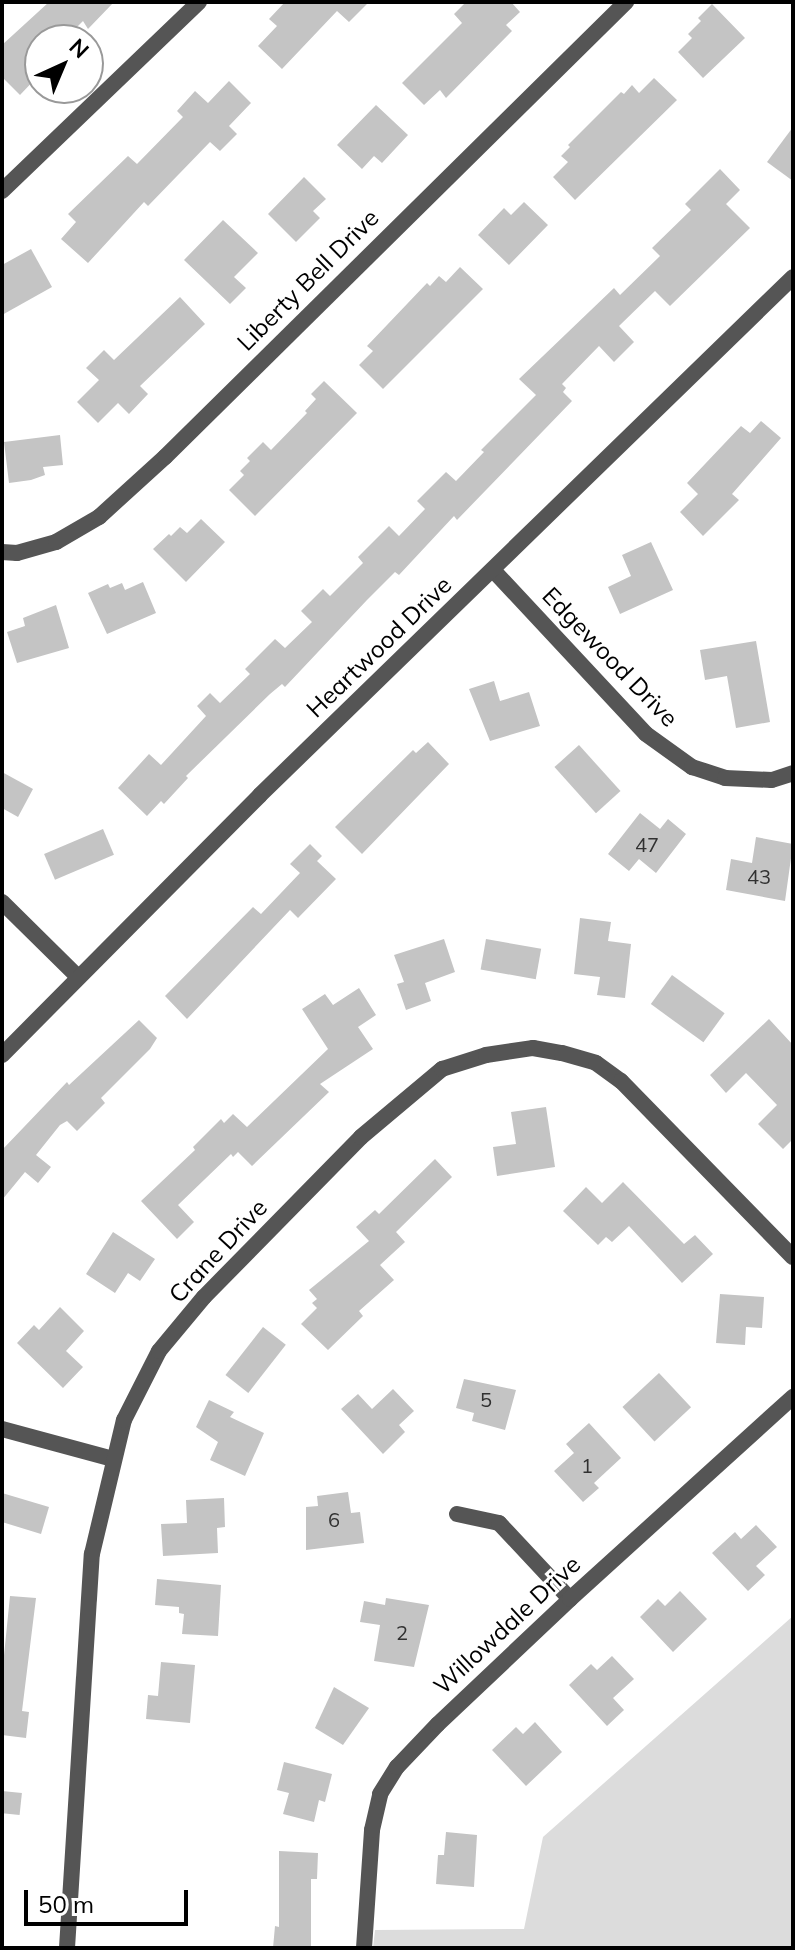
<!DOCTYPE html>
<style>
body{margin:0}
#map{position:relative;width:795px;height:1950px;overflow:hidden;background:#fff;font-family:Mulish,sans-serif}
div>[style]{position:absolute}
.green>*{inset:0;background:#dcdcdc}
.building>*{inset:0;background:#c4c4c4;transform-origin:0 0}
.street>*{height:16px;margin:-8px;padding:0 8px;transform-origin:8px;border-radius:8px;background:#555}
span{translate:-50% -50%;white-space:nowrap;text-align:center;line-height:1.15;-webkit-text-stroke:6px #fff;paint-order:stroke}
.number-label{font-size:20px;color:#313131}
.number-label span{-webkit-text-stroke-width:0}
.street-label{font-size:24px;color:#000}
.frame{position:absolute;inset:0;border:4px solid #000;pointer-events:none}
.north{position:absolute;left:24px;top:24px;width:80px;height:80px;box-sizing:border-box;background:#fff;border:2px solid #999;border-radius:50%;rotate:44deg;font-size:22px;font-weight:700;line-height:32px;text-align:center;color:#000}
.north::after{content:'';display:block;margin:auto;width:28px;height:36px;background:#000;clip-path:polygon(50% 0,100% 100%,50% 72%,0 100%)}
.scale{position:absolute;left:24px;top:1890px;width:164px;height:36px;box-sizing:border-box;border:4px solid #000;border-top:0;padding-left:10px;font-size:24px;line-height:28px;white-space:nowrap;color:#000;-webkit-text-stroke:6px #fff;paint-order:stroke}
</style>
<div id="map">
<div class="green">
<div style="clip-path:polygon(793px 1616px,793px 1948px,373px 1948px,375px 1930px,524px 1929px,543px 1837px)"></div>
</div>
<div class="building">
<div style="clip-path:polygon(49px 2px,114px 2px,88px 29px,83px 21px,64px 40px,40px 40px,40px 74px,20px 95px,2px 77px,2px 45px)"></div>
<div style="clip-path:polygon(285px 2px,369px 2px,349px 22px,337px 11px,282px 69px,258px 46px,277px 26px,269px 19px)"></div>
<div style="clip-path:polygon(466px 2px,511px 2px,520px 12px,506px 25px,512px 31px,446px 98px,440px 90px,424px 105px,402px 83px,462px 23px,454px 14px)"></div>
<div style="clip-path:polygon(712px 4px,745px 38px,703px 78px,678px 52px,692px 38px,688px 34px,701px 21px,698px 18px)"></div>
<div style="clip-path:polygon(654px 78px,677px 100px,575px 200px,553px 177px,568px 162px,561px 156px,570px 147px,568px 145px,621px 92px,624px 94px,632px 85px,639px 93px)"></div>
<div style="clip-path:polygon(229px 81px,251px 103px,229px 126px,237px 134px,220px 151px,210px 142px,148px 206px,144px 202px,88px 263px,61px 239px,76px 222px,68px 214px,128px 156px,137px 164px,183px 117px,177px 111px,195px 91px,208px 103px)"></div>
<div style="clip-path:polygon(376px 105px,408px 135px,382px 163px,374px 156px,362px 169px,337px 145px)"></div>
<div style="clip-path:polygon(793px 127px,793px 181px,767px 162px)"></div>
<div style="clip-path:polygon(720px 169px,740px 190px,726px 204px,750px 228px,670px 306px,655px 291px,619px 326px,634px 342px,614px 362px,599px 346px,562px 384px,566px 388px,563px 392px,572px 401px,457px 520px,454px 516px,399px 575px,395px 572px,367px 600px,285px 687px,282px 684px,270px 694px,186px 776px,188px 778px,164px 804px,161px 801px,147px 816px,118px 788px,149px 754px,161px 765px,206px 716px,197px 706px,210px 693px,220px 703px,250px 674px,245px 669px,275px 639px,285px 648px,312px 622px,301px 611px,323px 589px,330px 596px,363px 563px,358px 557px,389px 526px,399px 536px,425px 509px,417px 501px,446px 472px,456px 481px,484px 452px,481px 450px,536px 395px,519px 379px,614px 288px,620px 295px,660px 256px,652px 248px,691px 210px,685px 204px)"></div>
<div style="clip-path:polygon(304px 177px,326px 199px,313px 211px,320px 218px,296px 242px,268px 214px)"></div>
<div style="clip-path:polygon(524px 202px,548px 225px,509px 265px,478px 235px,504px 208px,511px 215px)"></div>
<div style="clip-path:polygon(223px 220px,258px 253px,234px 277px,246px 288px,230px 304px,184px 260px)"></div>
<div style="clip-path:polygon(31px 249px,52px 287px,2px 315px,2px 265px)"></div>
<div style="clip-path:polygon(460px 267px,483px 289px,383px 389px,359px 365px,373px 351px,367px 346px,427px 283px,430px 286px,439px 276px,446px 282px)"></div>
<div style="clip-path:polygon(180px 297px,205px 324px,140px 386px,148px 394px,129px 414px,118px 403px,98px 423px,77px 402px,99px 380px,86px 368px,104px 350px,114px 360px)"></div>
<div style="clip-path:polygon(324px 381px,357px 413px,255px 516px,229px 490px,244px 475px,240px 471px,250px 461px,247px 458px,263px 442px,271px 450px,307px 413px,305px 411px,316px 399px,311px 394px)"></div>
<div style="clip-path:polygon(761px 421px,781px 438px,732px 494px,739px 500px,703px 536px,680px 512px,698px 494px,687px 483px,741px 426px,750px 433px)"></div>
<div style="clip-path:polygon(60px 435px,63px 465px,43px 467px,45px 475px,31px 480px,9px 483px,4px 442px)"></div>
<div style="clip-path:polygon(201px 519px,225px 542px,186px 582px,153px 549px,169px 534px,171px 536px,180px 527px,187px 533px)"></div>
<div style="clip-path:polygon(651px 542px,673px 590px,620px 614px,608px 587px,631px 576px,622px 555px)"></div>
<div style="clip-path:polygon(143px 582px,156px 613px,107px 634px,88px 593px,108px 584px,110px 588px,122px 583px,125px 590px)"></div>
<div style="clip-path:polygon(56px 605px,69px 648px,17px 663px,7px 632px,25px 626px,23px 618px)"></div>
<div style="clip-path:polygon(756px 641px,770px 722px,736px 728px,727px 676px,705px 680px,700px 650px)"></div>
<div style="clip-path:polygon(494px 681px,500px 701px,529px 692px,540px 726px,490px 741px,469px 689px)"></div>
<div style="clip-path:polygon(428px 742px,449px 764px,362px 854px,335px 827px,413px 750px,416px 753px)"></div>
<div style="left:579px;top:745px;width:62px;height:33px;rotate:48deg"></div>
<div style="clip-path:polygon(2px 772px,33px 789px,18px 817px,2px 808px)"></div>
<div style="clip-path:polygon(640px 813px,660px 829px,668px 819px,686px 834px,656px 873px,639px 859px,629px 871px,608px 854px)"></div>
<div style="left:103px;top:829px;width:28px;height:64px;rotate:67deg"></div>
<div style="clip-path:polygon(756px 837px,793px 844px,785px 901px,726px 890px,731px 859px,752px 863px)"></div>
<div style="clip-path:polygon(310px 844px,322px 856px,317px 861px,336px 879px,298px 918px,290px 910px,187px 1019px,165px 996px,253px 907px,261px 914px,300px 873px,290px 864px)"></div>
<div style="clip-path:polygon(580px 918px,611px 922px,608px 941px,631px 944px,625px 998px,597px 995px,600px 977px,574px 974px)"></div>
<div style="clip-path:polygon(444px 939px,455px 972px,425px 983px,431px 1001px,406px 1010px,397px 984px,404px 982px,394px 955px)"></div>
<div style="left:486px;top:939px;width:56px;height:31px;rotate:10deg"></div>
<div style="left:672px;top:975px;width:65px;height:36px;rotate:36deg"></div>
<div style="clip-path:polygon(359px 988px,376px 1015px,358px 1027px,373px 1049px,320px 1084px,329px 1092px,252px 1166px,238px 1152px,233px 1157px,231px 1154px,178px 1205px,194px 1222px,177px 1239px,141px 1201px,195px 1150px,193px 1147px,221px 1119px,224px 1123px,233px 1114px,247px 1127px,328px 1049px,302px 1009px,325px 994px,333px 1005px)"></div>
<div style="clip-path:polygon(769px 1019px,793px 1045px,793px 1139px,783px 1149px,758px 1124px,777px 1105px,746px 1073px,726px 1093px,710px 1075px)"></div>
<div style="clip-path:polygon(139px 1020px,157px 1038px,150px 1049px,101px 1098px,105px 1103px,77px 1131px,67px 1121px,60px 1125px,36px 1155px,51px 1167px,38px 1183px,25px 1172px,2px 1200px,2px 1150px,67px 1082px,69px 1085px)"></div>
<div style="clip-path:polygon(546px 1107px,555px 1167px,497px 1176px,493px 1147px,516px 1144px,511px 1112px)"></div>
<div style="clip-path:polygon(435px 1159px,452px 1177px,396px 1232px,405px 1242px,380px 1265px,394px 1280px,359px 1311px,363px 1316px,328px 1350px,301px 1324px,317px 1308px,312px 1303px,317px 1299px,309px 1290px,369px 1241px,356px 1227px,375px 1210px,379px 1214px)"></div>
<div style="clip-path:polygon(623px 1182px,684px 1244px,695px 1235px,713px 1254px,682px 1283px,629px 1226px,612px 1242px,606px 1237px,598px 1245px,563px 1211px,586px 1187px,602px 1203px)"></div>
<div style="clip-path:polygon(113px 1232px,155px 1259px,140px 1281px,128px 1273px,115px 1293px,86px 1274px)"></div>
<div style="clip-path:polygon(720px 1294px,764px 1297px,762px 1328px,746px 1327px,745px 1345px,716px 1343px)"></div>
<div style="clip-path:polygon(60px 1307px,84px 1331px,66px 1351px,83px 1367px,63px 1388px,17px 1343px,34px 1325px,39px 1330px)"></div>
<div style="left:263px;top:1327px;width:29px;height:61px;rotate:38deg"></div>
<div style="left:659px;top:1373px;width:47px;height:50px;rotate:47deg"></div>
<div style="clip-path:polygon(464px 1379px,516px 1390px,505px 1430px,472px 1421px,474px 1413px,456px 1408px)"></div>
<div style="clip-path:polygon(393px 1389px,414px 1411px,399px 1425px,405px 1432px,383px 1454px,341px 1409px,358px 1394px,372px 1409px)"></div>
<div style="clip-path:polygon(209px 1400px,234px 1412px,230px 1417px,264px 1433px,245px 1476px,210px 1460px,218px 1442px,196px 1427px)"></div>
<div style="clip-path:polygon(589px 1423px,621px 1458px,594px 1483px,599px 1488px,583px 1502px,554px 1471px,574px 1453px,566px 1444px)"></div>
<div style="clip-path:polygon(348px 1492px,351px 1513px,360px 1512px,364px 1543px,306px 1550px,306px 1507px,318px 1506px,317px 1496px)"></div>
<div style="clip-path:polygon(2px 1493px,49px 1507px,41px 1534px,2px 1522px)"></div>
<div style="clip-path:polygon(224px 1498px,225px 1527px,217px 1528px,218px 1553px,163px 1556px,161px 1524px,187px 1523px,186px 1500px)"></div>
<div style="clip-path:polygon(756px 1525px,777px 1547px,756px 1566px,765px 1575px,748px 1591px,712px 1553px,735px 1532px,741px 1539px)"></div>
<div style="clip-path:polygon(157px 1579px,221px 1585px,218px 1636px,182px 1634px,184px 1614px,179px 1613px,179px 1607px,155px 1605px)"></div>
<div style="clip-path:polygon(680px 1591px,707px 1619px,673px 1652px,640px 1617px,658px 1599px,665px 1606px)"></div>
<div style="clip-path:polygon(10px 1596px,36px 1598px,22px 1711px,29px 1712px,26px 1738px,2px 1735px,2px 1675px)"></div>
<div style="clip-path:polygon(386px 1598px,429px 1605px,414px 1667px,374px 1661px,380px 1625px,360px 1622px,364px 1601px,385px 1605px)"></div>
<div style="clip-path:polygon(612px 1656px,634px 1679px,613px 1698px,624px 1710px,607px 1726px,569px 1685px,591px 1664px,597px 1670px)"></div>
<div style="clip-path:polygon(161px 1662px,195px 1665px,190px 1723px,146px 1719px,148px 1695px,158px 1696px)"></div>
<div style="clip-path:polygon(334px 1687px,369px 1708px,343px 1745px,315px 1728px)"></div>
<div style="clip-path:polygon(535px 1722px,562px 1752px,526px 1786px,492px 1750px,516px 1727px,523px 1734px)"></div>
<div style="clip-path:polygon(284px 1762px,332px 1774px,325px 1802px,319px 1800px,314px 1822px,283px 1814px,289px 1793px,277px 1790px)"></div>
<div style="left:2px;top:1791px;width:20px;height:22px;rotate:6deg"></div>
<div style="clip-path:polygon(446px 1832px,477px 1835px,474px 1887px,436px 1884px,438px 1855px,444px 1855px)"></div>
<div style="clip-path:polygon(279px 1851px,318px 1853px,317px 1879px,311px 1879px,311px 1948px,273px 1948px,275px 1926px,279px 1927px)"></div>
</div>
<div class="street">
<div style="left:2px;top:191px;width:273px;rotate:-43.8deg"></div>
<div style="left:2px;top:552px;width:15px;rotate:4deg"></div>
<div style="left:17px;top:553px;width:41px;rotate:-15.8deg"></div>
<div style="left:56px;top:542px;width:50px;rotate:-30.2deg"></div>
<div style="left:99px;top:517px;width:89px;rotate:-42.3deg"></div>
<div style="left:165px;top:457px;width:648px;rotate:-44.62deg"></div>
<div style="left:493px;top:570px;width:224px;rotate:47deg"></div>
<div style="left:646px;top:734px;width:57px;rotate:35.7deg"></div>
<div style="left:692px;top:767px;width:35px;rotate:18deg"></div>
<div style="left:725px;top:778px;width:47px;rotate:2.4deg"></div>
<div style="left:772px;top:780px;width:22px;rotate:-18deg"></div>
<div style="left:2px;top:902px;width:107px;rotate:44.6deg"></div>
<div style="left:2px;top:1055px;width:366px;rotate:-45.2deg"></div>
<div style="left:260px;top:795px;width:743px;rotate:-44.18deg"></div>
<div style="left:2px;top:1429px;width:115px;rotate:15.1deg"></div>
<div style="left:457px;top:1514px;width:43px;rotate:12.1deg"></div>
<div style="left:499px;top:1523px;width:104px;rotate:46.9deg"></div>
<div style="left:67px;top:1948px;width:395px;rotate:-86.4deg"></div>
<div style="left:92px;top:1554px;width:138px;rotate:-76.6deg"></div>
<div style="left:124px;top:1420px;width:77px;rotate:-63.1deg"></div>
<div style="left:159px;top:1351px;width:70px;rotate:-50.2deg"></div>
<div style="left:204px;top:1297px;width:224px;rotate:-45.5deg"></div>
<div style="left:361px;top:1137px;width:106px;rotate:-40deg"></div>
<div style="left:442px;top:1069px;width:46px;rotate:-17.7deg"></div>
<div style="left:486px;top:1055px;width:48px;rotate:-8.5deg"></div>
<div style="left:533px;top:1048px;width:29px;rotate:10deg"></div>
<div style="left:562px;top:1053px;width:35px;rotate:16deg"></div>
<div style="left:596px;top:1063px;width:31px;rotate:36deg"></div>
<div style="left:621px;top:1081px;width:246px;rotate:45.7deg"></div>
<div style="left:364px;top:1948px;width:118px;rotate:-86.1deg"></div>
<div style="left:372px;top:1830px;width:37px;rotate:-77deg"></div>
<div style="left:380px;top:1794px;width:32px;rotate:-58deg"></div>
<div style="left:397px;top:1767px;width:59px;rotate:-46.4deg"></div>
<div style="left:438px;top:1724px;width:182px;rotate:-43.4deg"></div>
<div style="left:570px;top:1599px;width:301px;rotate:-42.2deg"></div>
</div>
<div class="number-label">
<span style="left:647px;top:844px">47</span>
<span style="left:759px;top:876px">43</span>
<span style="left:486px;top:1399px">5</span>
<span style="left:587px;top:1465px">1</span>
<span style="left:334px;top:1519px">6</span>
<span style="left:402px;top:1632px">2</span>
</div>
<div class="street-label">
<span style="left:308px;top:280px;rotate:-45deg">Liberty Bell Drive</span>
<span style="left:379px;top:647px;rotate:-44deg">Heartwood Drive</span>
<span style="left:610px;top:657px;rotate:46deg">Edgewood Drive</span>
<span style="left:218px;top:1251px;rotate:-47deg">Crane Drive</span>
<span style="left:507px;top:1625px;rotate:-43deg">Willowdale Drive</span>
</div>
<div class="frame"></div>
<div class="north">N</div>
<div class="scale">50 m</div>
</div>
